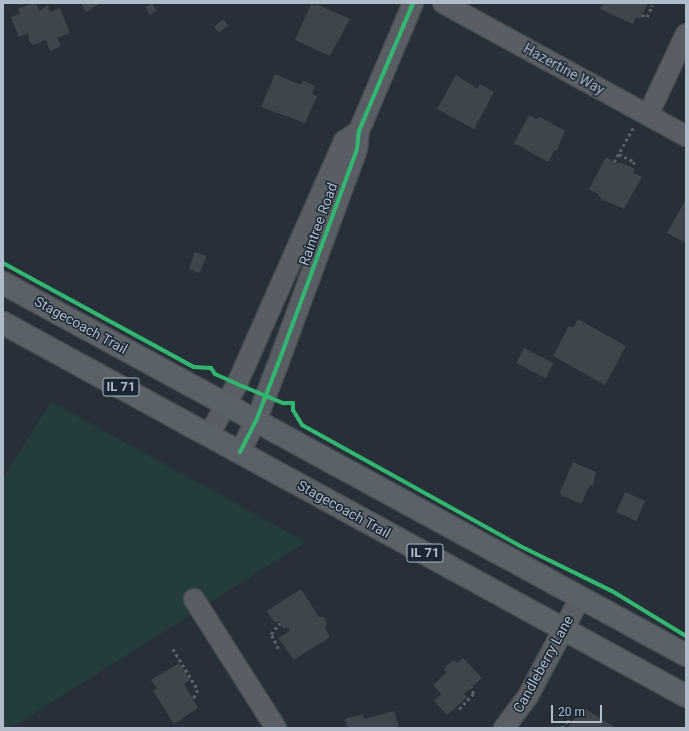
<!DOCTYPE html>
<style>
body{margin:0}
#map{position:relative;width:689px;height:731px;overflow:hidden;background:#273038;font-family:Roboto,sans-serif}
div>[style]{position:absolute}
.green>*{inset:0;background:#243c3e}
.building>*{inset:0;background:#3e454c;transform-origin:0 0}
.path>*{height:2.5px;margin-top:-1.25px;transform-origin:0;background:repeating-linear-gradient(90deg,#5a6268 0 3px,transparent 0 6px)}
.roads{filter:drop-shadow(1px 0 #464c52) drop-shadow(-1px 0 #464c52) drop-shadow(0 1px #464c52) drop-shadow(0 -1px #464c52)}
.minor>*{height:20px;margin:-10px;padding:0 10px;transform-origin:10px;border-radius:10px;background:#585e64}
.major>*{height:22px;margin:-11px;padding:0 11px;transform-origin:11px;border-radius:11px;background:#5a6167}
.cycleway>*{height:4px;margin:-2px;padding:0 2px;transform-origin:2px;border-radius:2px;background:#33b770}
span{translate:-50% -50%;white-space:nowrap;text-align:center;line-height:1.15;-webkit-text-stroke:3px #1a2632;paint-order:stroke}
.shield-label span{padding:1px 3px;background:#1a2632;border:1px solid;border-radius:3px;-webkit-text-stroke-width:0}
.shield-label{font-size:13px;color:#b0bcc9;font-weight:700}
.street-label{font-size:14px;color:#b0bcc9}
.frame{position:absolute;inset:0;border:4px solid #b0bcc9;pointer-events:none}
.scale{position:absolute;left:551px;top:705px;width:51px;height:18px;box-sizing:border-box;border:2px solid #b0bcc9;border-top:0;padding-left:5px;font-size:12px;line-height:14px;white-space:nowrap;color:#b0bcc9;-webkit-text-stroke:3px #1a2632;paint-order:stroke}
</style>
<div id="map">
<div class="green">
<div style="clip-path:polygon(51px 402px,306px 542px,11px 728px,3px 728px,3px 478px)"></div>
</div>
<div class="building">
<div style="clip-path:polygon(33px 3px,36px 3px,39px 11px,48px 5px,50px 12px,60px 8px,70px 33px,57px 38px,61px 46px,50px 51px,46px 40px,33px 45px,29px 41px,28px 33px,19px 37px,11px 17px,20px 14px,18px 9px)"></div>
<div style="clip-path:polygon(81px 3px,101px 3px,86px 12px)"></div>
<div style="left:152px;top:3px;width:9px;height:8px;rotate:58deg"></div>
<div style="clip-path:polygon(603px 3px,648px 3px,640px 19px,636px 17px,633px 24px,600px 9px)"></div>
<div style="clip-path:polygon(311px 4px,316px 6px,316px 4px,350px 19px,330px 56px,295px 40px)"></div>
<div style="left:223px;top:19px;width:8px;height:12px;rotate:50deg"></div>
<div style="clip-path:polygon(275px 74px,301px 85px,303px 80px,315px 86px,312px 94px,317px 96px,305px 123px,261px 107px)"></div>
<div style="clip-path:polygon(456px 75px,478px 89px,480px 84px,494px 92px,474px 129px,437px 109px)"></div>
<div style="clip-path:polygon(529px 115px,537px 119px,540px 117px,565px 131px,557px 150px,554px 151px,548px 162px,514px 143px)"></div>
<div style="clip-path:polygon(606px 157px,618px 164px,619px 162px,631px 167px,635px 169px,633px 173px,642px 177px,624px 209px,601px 199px,598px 194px,589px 189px)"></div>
<div style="clip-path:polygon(686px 199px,686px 243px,667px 233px)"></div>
<div style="left:195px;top:252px;width:12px;height:18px;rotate:20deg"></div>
<div style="clip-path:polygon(578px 319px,626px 346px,605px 385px,553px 356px,569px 326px,573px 328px)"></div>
<div style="left:524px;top:348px;width:33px;height:17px;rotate:27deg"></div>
<div style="clip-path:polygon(573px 462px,596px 472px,593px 486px,590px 485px,581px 504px,561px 495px,560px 492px)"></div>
<div style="left:625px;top:492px;width:22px;height:22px;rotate:24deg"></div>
<div style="clip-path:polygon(301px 589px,319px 617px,324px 617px,327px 623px,325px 628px,330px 637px,294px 660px,278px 638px,290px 631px,288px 627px,284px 629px,279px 621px,275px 623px,267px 611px)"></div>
<div style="clip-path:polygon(463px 658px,482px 678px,464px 694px,467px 697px,447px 715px,434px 701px,441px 694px,433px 685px,447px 672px,444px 670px,446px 666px,454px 660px,457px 663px)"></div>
<div style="clip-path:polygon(179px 663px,190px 680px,184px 684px,198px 708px,174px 724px,153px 691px,157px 688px,151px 680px)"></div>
<div style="clip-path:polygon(584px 708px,613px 726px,612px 728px,567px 728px)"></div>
<div style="clip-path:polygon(394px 711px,399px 728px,348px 728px,345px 719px,363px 714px,364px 719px)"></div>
</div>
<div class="path">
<div style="left:642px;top:15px;width:5px;rotate:22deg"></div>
<div style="left:647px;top:17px;width:13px;rotate:-67deg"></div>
<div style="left:619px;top:154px;width:18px;rotate:27deg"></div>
<div style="left:635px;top:162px;width:6px;rotate:129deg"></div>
<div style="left:614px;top:162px;width:39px;rotate:-61deg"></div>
<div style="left:173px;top:649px;width:48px;rotate:58.6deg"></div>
<div style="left:198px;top:690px;width:11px;rotate:117deg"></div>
<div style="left:278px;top:649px;width:17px;rotate:-115deg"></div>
<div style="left:271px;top:634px;width:14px;rotate:-51deg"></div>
<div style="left:459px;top:709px;width:21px;rotate:-47deg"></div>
<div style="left:473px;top:694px;width:7px;rotate:-106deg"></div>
<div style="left:561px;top:728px;width:9px;rotate:-49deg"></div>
<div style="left:567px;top:721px;width:8px"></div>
</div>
<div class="roads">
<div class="minor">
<div style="left:443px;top:3px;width:277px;rotate:28.7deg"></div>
<div style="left:648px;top:115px;width:89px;rotate:-64.9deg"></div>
<div style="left:209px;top:435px;width:58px;rotate:-61.2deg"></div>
<div style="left:237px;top:384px;width:266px;rotate:-66.2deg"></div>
<div style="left:344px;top:141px;width:18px;rotate:-34deg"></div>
<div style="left:240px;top:452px;width:35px;rotate:-63deg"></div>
<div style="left:256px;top:421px;width:61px;rotate:-68.9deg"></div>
<div style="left:278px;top:364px;width:229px;rotate:-69.8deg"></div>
<div style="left:357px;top:149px;width:18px;rotate:-84deg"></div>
<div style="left:359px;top:131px;width:139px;rotate:-67.1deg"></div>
<div style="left:194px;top:599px;width:153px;rotate:57.6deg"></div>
<div style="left:504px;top:728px;width:40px;rotate:-53deg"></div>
<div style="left:528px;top:696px;width:111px;rotate:-62deg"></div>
</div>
<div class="major">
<div style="left:3px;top:283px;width:778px;rotate:28.58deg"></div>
<div style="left:3px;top:323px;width:778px;rotate:28.64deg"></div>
</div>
</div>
<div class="cycleway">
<div style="left:3px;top:263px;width:217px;rotate:28.6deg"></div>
<div style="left:194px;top:367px;width:17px;rotate:3deg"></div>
<div style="left:211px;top:368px;width:7px;rotate:56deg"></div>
<div style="left:215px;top:374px;width:24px;rotate:24deg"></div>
<div style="left:237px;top:384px;width:50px;rotate:22.4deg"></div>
<div style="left:283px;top:403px;width:10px"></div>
<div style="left:293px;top:403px;width:7px;rotate:90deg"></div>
<div style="left:293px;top:410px;width:17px;rotate:59deg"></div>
<div style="left:302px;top:425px;width:249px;rotate:29deg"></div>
<div style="left:520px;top:546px;width:102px;rotate:26.1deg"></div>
<div style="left:612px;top:591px;width:87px;rotate:31.3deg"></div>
<div style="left:240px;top:452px;width:35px;rotate:-63deg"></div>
<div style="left:256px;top:421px;width:61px;rotate:-68.9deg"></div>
<div style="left:278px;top:364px;width:229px;rotate:-69.8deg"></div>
<div style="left:357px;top:149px;width:18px;rotate:-84deg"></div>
<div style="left:359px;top:131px;width:139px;rotate:-67.1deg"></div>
</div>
<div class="shield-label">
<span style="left:121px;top:387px">IL 71</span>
<span style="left:425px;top:553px">IL 71</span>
</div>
<div class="street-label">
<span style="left:564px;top:69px;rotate:29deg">Hazertine Way</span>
<span style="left:318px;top:224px;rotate:-70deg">Raintree Road</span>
<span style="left:81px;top:325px;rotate:29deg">Stagecoach Trail</span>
<span style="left:344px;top:509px;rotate:29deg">Stagecoach Trail</span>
<span style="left:543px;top:664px;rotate:-61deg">Candleberry Lane</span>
</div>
<div class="frame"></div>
<div class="scale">20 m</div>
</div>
